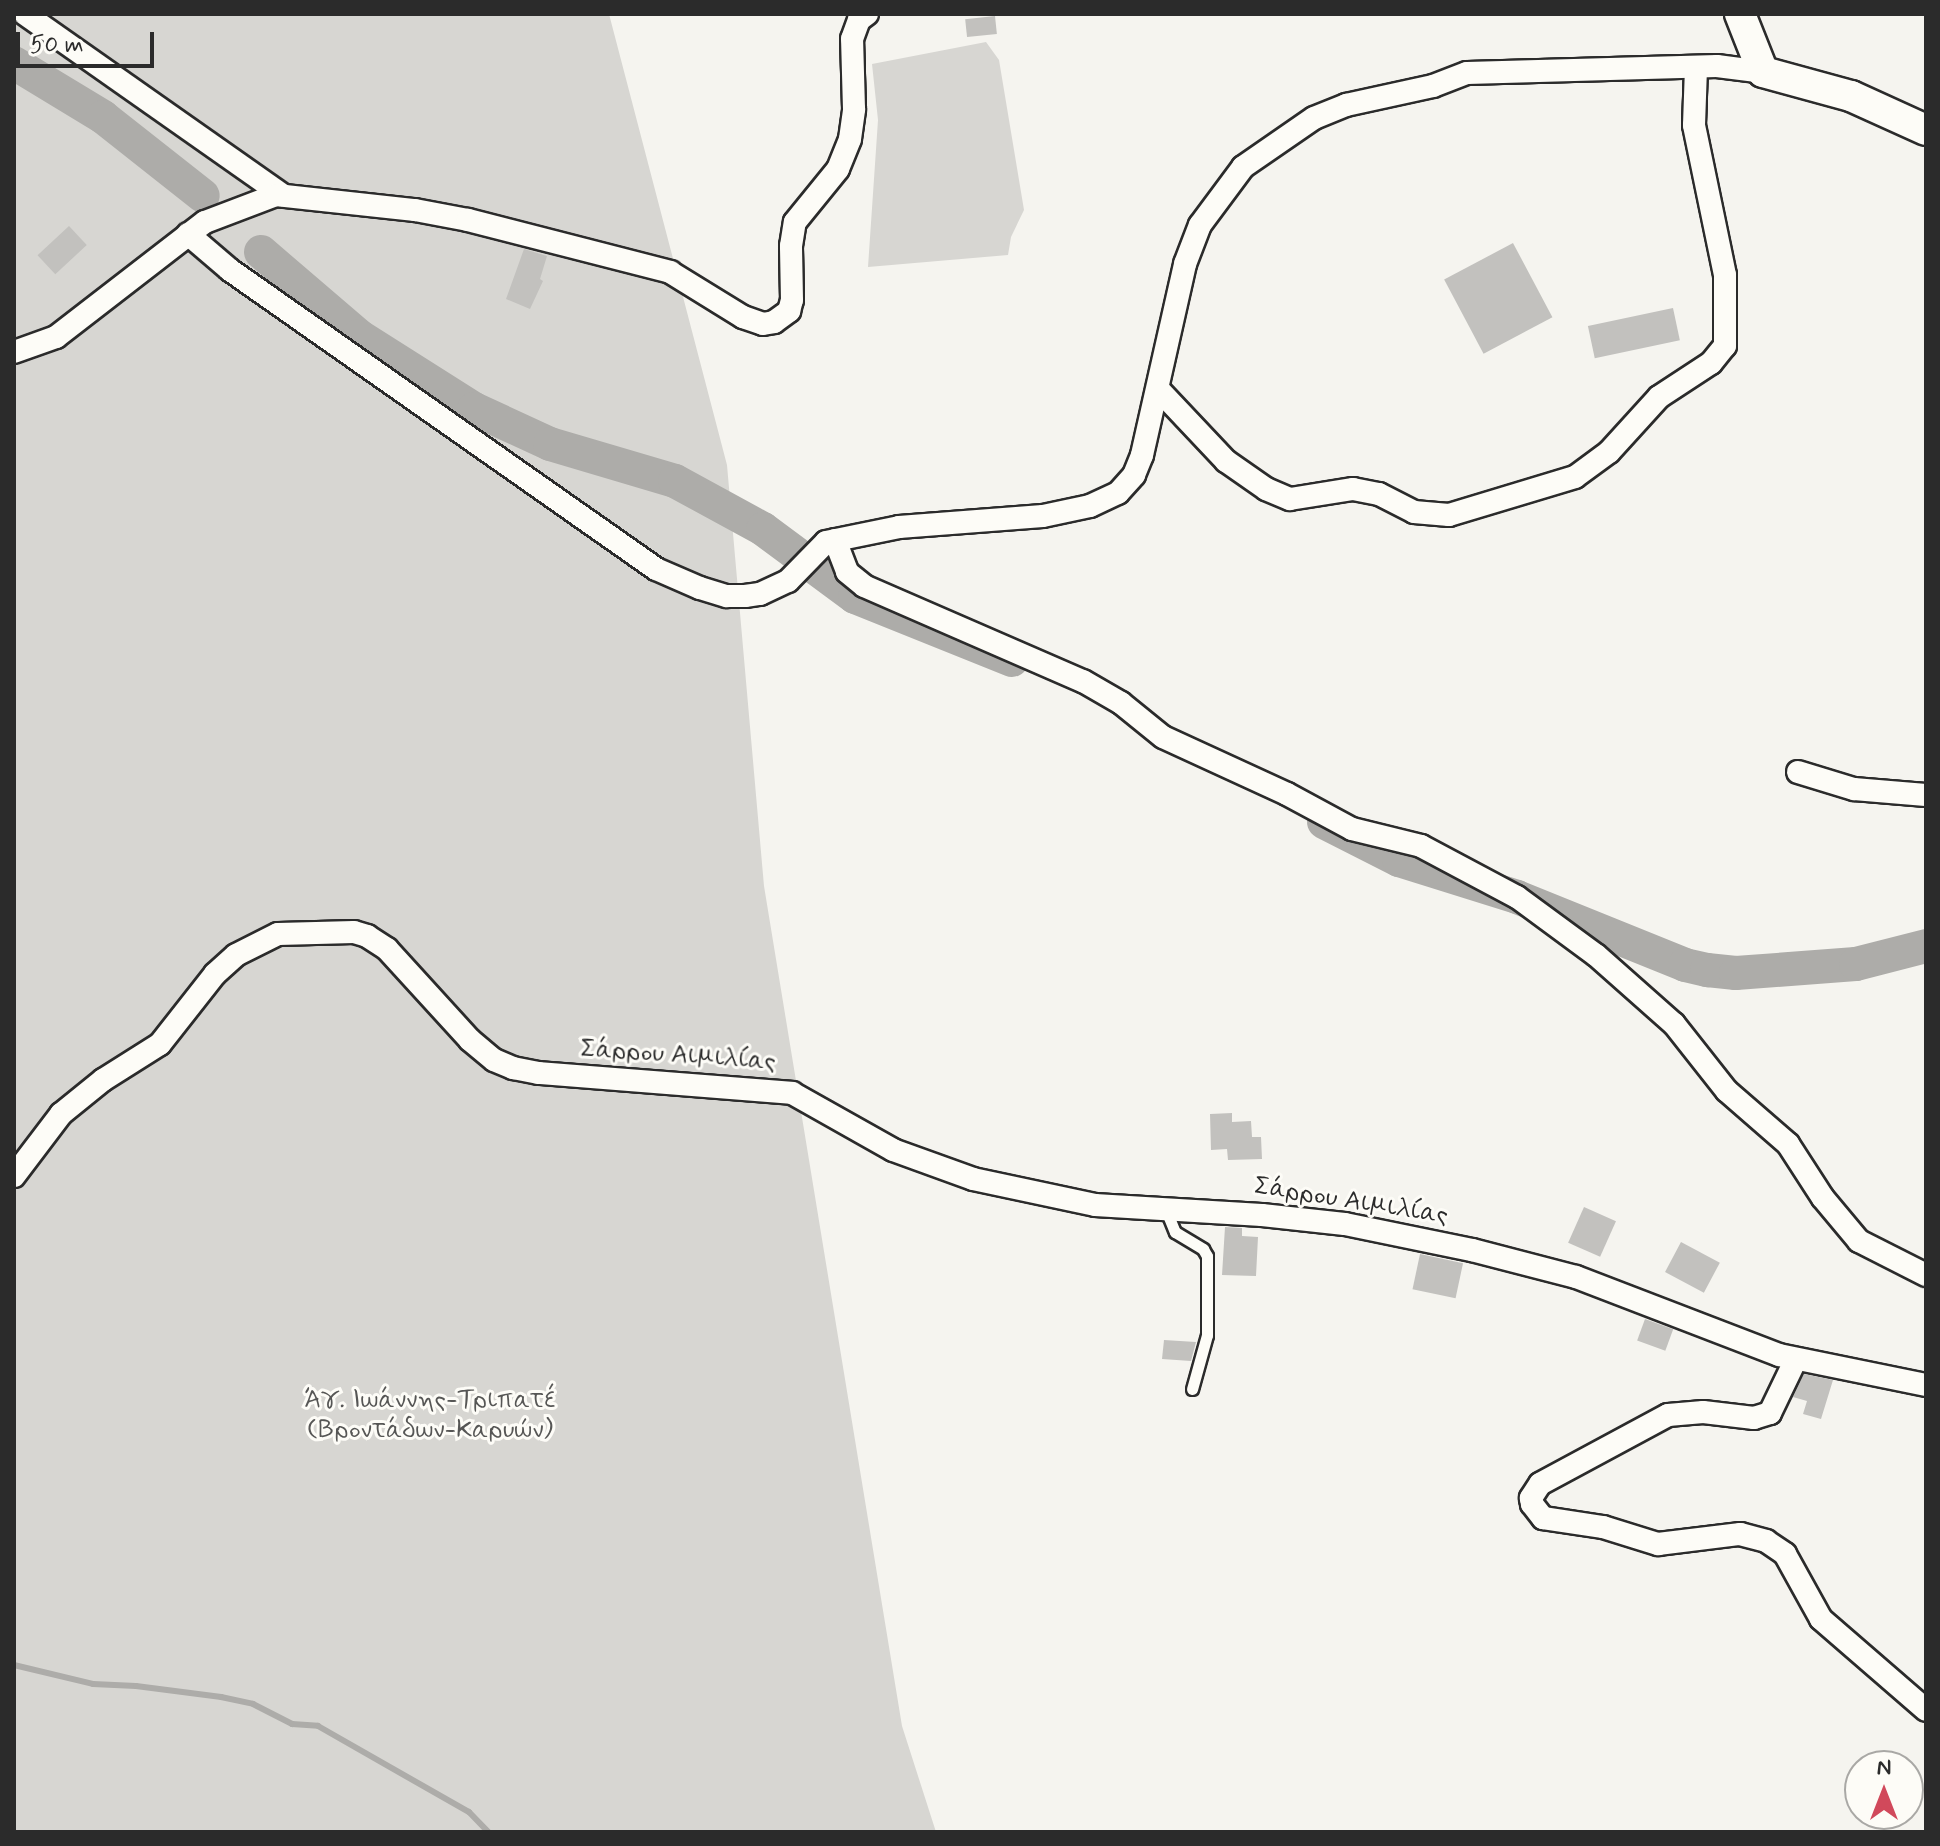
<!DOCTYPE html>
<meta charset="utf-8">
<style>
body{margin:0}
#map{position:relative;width:1940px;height:1846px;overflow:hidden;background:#f5f4ef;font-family:Mynerve,sans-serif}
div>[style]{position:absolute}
.green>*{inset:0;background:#d7d6d2}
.stream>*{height:6px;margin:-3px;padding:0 3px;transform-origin:3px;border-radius:3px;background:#adaca9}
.river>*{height:34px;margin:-17px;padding:0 17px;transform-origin:17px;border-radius:17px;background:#adaca9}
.building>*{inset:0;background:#c2c1be;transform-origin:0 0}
.roads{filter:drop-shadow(2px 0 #2b2b2b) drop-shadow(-2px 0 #2b2b2b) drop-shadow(0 2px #2b2b2b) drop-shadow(0 -2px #2b2b2b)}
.service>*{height:11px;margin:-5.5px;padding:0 5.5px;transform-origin:5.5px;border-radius:5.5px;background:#fdfcf7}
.minor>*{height:22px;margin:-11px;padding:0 11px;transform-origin:11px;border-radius:11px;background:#fdfcf7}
.secondary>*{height:30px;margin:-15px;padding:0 15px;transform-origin:15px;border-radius:15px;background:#fdfcf7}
span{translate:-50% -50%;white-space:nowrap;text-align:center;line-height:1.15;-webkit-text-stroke:6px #fdfcf7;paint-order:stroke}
.street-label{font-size:26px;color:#2b2b2b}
.park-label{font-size:26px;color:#565655}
.frame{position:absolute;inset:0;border:16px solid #2b2b2b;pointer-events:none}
.north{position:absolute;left:1844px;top:1750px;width:80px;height:80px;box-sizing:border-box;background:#fdfcf7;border:2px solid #a9a8a5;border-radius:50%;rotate:0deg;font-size:22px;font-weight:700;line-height:32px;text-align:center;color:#2b2b2b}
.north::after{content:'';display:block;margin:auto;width:28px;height:36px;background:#d1495b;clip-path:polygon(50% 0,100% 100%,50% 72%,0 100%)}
.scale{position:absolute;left:16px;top:32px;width:138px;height:36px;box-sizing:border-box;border:4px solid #2b2b2b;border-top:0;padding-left:10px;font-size:24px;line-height:28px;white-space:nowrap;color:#2b2b2b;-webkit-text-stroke:6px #fdfcf7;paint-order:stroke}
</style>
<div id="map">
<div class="green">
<div style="clip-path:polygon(14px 14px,609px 14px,727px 465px,764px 886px,902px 1726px,936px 1832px,14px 1832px)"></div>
<div style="clip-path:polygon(986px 42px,999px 60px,1024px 210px,1011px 237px,1008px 255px,868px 267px,878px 120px,872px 64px)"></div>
</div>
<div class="stream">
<div style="left:14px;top:1665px;width:81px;rotate:13.5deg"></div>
<div style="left:93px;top:1684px;width:43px;rotate:2.7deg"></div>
<div style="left:136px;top:1686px;width:86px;rotate:7.4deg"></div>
<div style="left:221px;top:1697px;width:33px;rotate:12deg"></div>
<div style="left:253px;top:1704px;width:44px;rotate:27.1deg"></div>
<div style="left:292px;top:1724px;width:26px;rotate:4deg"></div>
<div style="left:318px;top:1726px;width:174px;rotate:29.7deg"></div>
<div style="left:469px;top:1812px;width:28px;rotate:46deg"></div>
</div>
<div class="river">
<div style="left:14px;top:63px;width:104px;rotate:31.2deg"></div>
<div style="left:103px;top:117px;width:127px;rotate:38.3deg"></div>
<div style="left:261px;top:252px;width:129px;rotate:40.6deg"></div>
<div style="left:359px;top:336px;width:136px;rotate:32.4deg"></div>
<div style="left:474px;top:409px;width:84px;rotate:24.7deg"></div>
<div style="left:550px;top:444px;width:130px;rotate:16.5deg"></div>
<div style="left:675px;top:481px;width:100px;rotate:28.6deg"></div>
<div style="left:763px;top:529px;width:114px;rotate:36.5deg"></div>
<div style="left:855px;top:597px;width:169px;rotate:21.9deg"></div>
<div style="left:1324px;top:822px;width:84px;rotate:26.9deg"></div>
<div style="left:1399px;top:860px;width:124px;rotate:17.4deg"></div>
<div style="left:1517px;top:897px;width:181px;rotate:22deg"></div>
<div style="left:1685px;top:965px;width:23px;rotate:13deg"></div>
<div style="left:1707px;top:970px;width:29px;rotate:6deg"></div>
<div style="left:1736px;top:973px;width:120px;rotate:-4.3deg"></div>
<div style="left:1856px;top:964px;width:72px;rotate:-14.4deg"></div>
</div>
<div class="building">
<div style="left:995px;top:16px;width:18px;height:30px;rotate:84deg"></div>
<div style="left:69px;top:226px;width:26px;height:43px;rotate:47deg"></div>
<div style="left:1513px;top:243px;width:84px;height:78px;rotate:62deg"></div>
<div style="clip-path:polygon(524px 249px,547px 256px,540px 279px,543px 281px,530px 309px,506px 299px)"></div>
<div style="left:1673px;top:308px;width:33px;height:87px;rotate:78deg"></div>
<div style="clip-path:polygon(1232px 1113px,1232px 1122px,1251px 1121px,1252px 1137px,1261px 1137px,1262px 1159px,1228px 1160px,1227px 1149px,1211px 1150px,1210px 1114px)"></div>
<div style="left:1584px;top:1207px;width:35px;height:39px;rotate:24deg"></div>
<div style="clip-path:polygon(1225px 1227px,1242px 1228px,1242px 1236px,1258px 1237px,1256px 1276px,1222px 1275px)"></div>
<div style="left:1681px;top:1242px;width:44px;height:34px;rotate:28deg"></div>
<div style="left:1420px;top:1254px;width:44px;height:36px;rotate:12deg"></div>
<div style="left:1645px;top:1319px;width:30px;height:23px;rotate:20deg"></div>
<div style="clip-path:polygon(1164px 1340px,1196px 1342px,1191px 1361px,1162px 1359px)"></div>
<div style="clip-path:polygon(1804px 1374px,1833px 1380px,1821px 1419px,1803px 1414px,1807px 1401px,1793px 1397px)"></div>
</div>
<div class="roads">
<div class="service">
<div style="left:1166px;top:1210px;width:24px;rotate:68deg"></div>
<div style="left:1175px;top:1232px;width:33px;rotate:31deg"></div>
<div style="left:1203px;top:1249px;width:8px;rotate:60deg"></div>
<div style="left:1207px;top:1256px;width:79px;rotate:90deg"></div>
<div style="left:1207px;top:1335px;width:56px;rotate:105.5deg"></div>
</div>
<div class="minor">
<div style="left:25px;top:14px;width:315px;rotate:35.1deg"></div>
<div style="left:188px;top:234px;width:55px;rotate:40.6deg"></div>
<div style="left:230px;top:270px;width:520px;rotate:35.06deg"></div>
<div style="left:656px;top:569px;width:48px;rotate:23.4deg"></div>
<div style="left:700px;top:588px;width:28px;rotate:17deg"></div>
<div style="left:727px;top:596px;width:18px"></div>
<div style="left:745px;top:596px;width:15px;rotate:-8deg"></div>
<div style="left:760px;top:594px;width:31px;rotate:-25deg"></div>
<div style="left:788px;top:581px;width:54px;rotate:-45.7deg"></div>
<div style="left:826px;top:542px;width:75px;rotate:-11.6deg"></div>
<div style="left:899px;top:527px;width:144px;rotate:-4.4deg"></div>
<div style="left:1043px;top:516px;width:48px;rotate:-12deg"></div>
<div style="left:1090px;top:506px;width:31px;rotate:-25deg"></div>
<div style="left:1118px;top:493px;width:24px;rotate:-48deg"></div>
<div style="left:1134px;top:475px;width:22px;rotate:-68deg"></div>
<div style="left:1142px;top:455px;width:196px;rotate:-77.3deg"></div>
<div style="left:1185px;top:264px;width:42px;rotate:-69deg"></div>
<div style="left:1200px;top:225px;width:72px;rotate:-53.4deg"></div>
<div style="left:1243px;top:167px;width:86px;rotate:-34.6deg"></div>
<div style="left:1314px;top:118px;width:35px;rotate:-22deg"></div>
<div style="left:1346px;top:105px;width:89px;rotate:-12.3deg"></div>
<div style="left:1433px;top:86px;width:36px;rotate:-21deg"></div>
<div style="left:1467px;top:73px;width:250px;rotate:-1.6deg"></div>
<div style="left:1717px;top:66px;width:46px;rotate:7.4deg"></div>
<div style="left:14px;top:352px;width:45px;rotate:-19.7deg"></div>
<div style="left:56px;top:337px;width:188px;rotate:-37.7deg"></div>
<div style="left:205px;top:222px;width:76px;rotate:-20.8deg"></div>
<div style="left:276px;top:195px;width:140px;rotate:6.2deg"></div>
<div style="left:415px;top:210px;width:54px;rotate:10.7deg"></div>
<div style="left:468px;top:220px;width:209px;rotate:14.4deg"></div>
<div style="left:670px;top:272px;width:86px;rotate:31.7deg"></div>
<div style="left:743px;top:317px;width:21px;rotate:19deg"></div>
<div style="left:763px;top:324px;width:11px;rotate:-10deg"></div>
<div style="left:774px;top:322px;width:19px;rotate:-36deg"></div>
<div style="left:789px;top:311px;width:11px;rotate:-75deg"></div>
<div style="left:792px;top:300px;width:54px;rotate:-91.1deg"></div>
<div style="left:791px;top:246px;width:24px;rotate:-81deg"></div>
<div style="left:795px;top:222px;width:68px;rotate:-50.9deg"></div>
<div style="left:838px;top:169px;width:32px;rotate:-68deg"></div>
<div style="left:850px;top:139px;width:30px;rotate:-82deg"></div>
<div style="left:854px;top:109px;width:70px;rotate:-91.6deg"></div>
<div style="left:852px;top:39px;width:20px;rotate:-70deg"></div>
<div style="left:859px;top:20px;width:10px;rotate:-37deg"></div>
<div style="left:1159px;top:390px;width:98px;rotate:46.7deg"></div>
<div style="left:1226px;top:461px;width:49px;rotate:35deg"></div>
<div style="left:1266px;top:489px;width:26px;rotate:23deg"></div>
<div style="left:1290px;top:499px;width:64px;rotate:-9deg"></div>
<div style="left:1353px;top:489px;width:26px;rotate:11deg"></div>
<div style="left:1379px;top:494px;width:39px;rotate:27deg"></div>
<div style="left:1414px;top:512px;width:35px;rotate:5deg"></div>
<div style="left:1449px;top:515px;width:132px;rotate:-16.8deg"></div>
<div style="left:1575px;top:477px;width:42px;rotate:-36.3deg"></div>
<div style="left:1609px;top:452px;width:74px;rotate:-47.7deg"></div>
<div style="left:1659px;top:397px;width:62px;rotate:-33.2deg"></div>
<div style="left:1711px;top:363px;width:22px;rotate:-51deg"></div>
<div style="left:1725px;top:346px;width:71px;rotate:-90deg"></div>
<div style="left:1725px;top:275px;width:153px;rotate:-101.7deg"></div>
<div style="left:1694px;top:125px;width:58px;rotate:-88deg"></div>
<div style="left:835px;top:540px;width:34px;rotate:69deg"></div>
<div style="left:847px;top:572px;width:22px;rotate:39deg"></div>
<div style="left:864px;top:586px;width:239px;rotate:23.5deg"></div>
<div style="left:1083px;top:681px;width:44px;rotate:30.1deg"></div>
<div style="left:1121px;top:703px;width:54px;rotate:39deg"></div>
<div style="left:1163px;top:737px;width:136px;rotate:24.7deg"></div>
<div style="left:1287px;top:794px;width:74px;rotate:28.3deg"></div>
<div style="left:1352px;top:829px;width:71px;rotate:13.8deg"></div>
<div style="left:1421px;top:846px;width:109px;rotate:28deg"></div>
<div style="left:1517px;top:897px;width:98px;rotate:36.3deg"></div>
<div style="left:1596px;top:955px;width:104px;rotate:41.5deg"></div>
<div style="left:1674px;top:1024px;width:85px;rotate:51.7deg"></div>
<div style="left:1727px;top:1091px;width:81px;rotate:41deg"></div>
<div style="left:1788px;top:1144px;width:64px;rotate:57.1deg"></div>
<div style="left:1823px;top:1198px;width:56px;rotate:50.1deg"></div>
<div style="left:1859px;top:1241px;width:75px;rotate:26.9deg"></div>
<div style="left:1798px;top:772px;width:59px;rotate:16.9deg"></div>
<div style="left:1854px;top:789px;width:72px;rotate:4.8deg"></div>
<div style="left:14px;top:1176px;width:78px;rotate:-52.8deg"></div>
<div style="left:61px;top:1114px;width:54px;rotate:-39deg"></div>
<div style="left:103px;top:1080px;width:67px;rotate:-32.3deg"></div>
<div style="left:160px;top:1044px;width:89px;rotate:-51.8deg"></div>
<div style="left:215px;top:974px;width:28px;rotate:-42deg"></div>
<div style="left:236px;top:955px;width:47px;rotate:-26.6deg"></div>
<div style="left:278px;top:934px;width:76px;rotate:-1.5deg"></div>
<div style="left:354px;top:932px;width:14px;rotate:17deg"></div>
<div style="left:367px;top:936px;width:24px;rotate:33deg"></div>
<div style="left:387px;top:949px;width:123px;rotate:47.6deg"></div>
<div style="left:470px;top:1040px;width:31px;rotate:40deg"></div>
<div style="left:494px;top:1060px;width:21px;rotate:23deg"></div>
<div style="left:513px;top:1068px;width:26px;rotate:11deg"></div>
<div style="left:539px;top:1073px;width:254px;rotate:4.5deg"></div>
<div style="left:792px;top:1093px;width:116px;rotate:29.4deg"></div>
<div style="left:893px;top:1150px;width:85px;rotate:19.9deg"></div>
<div style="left:973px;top:1179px;width:125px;rotate:12deg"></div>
<div style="left:1095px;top:1205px;width:167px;rotate:3.4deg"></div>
<div style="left:1262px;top:1215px;width:83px;rotate:6.2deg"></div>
<div style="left:1345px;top:1224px;width:130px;rotate:11.6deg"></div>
<div style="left:1472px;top:1250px;width:107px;rotate:14.6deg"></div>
<div style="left:1576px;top:1277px;width:217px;rotate:21deg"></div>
<div style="left:1779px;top:1355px;width:150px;rotate:11.5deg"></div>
<div style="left:1796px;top:1359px;width:60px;rotate:115.7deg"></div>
<div style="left:1770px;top:1413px;width:17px;rotate:163deg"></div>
<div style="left:1754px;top:1418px;width:51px;rotate:-173.3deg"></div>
<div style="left:1703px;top:1412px;width:35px;rotate:175deg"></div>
<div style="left:1668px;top:1415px;width:145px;rotate:151.7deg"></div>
<div style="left:1540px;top:1484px;width:17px;rotate:123deg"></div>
<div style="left:1531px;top:1498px;width:6px;rotate:81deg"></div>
<div style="left:1532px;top:1504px;width:18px;rotate:52deg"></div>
<div style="left:1543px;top:1518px;width:61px;rotate:8.5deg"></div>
<div style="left:1603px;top:1527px;width:58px;rotate:17.2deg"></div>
<div style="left:1658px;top:1544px;width:83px;rotate:-7deg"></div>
<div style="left:1740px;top:1534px;width:27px;rotate:15deg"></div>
<div style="left:1766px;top:1541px;width:23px;rotate:34deg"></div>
<div style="left:1785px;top:1554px;width:74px;rotate:61deg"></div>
<div style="left:1821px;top:1619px;width:139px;rotate:40.9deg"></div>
</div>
<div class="secondary">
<div style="left:1740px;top:14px;width:62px;rotate:68.4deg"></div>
<div style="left:1763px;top:72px;width:91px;rotate:15.3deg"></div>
<div style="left:1851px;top:96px;width:82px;rotate:24.4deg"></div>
</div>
</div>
<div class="street-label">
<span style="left:678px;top:1056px;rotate:4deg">Σάρρου Αιμιλίας</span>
<span style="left:1351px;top:1202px;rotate:9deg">Σάρρου Αιμιλίας</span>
</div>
<div class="park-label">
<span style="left:430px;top:1416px">Άγ. Ιωάννης-Τριπατέ<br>(Βροντάδων-Καρυών)</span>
</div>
<div class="frame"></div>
<div class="north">N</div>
<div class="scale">50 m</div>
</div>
